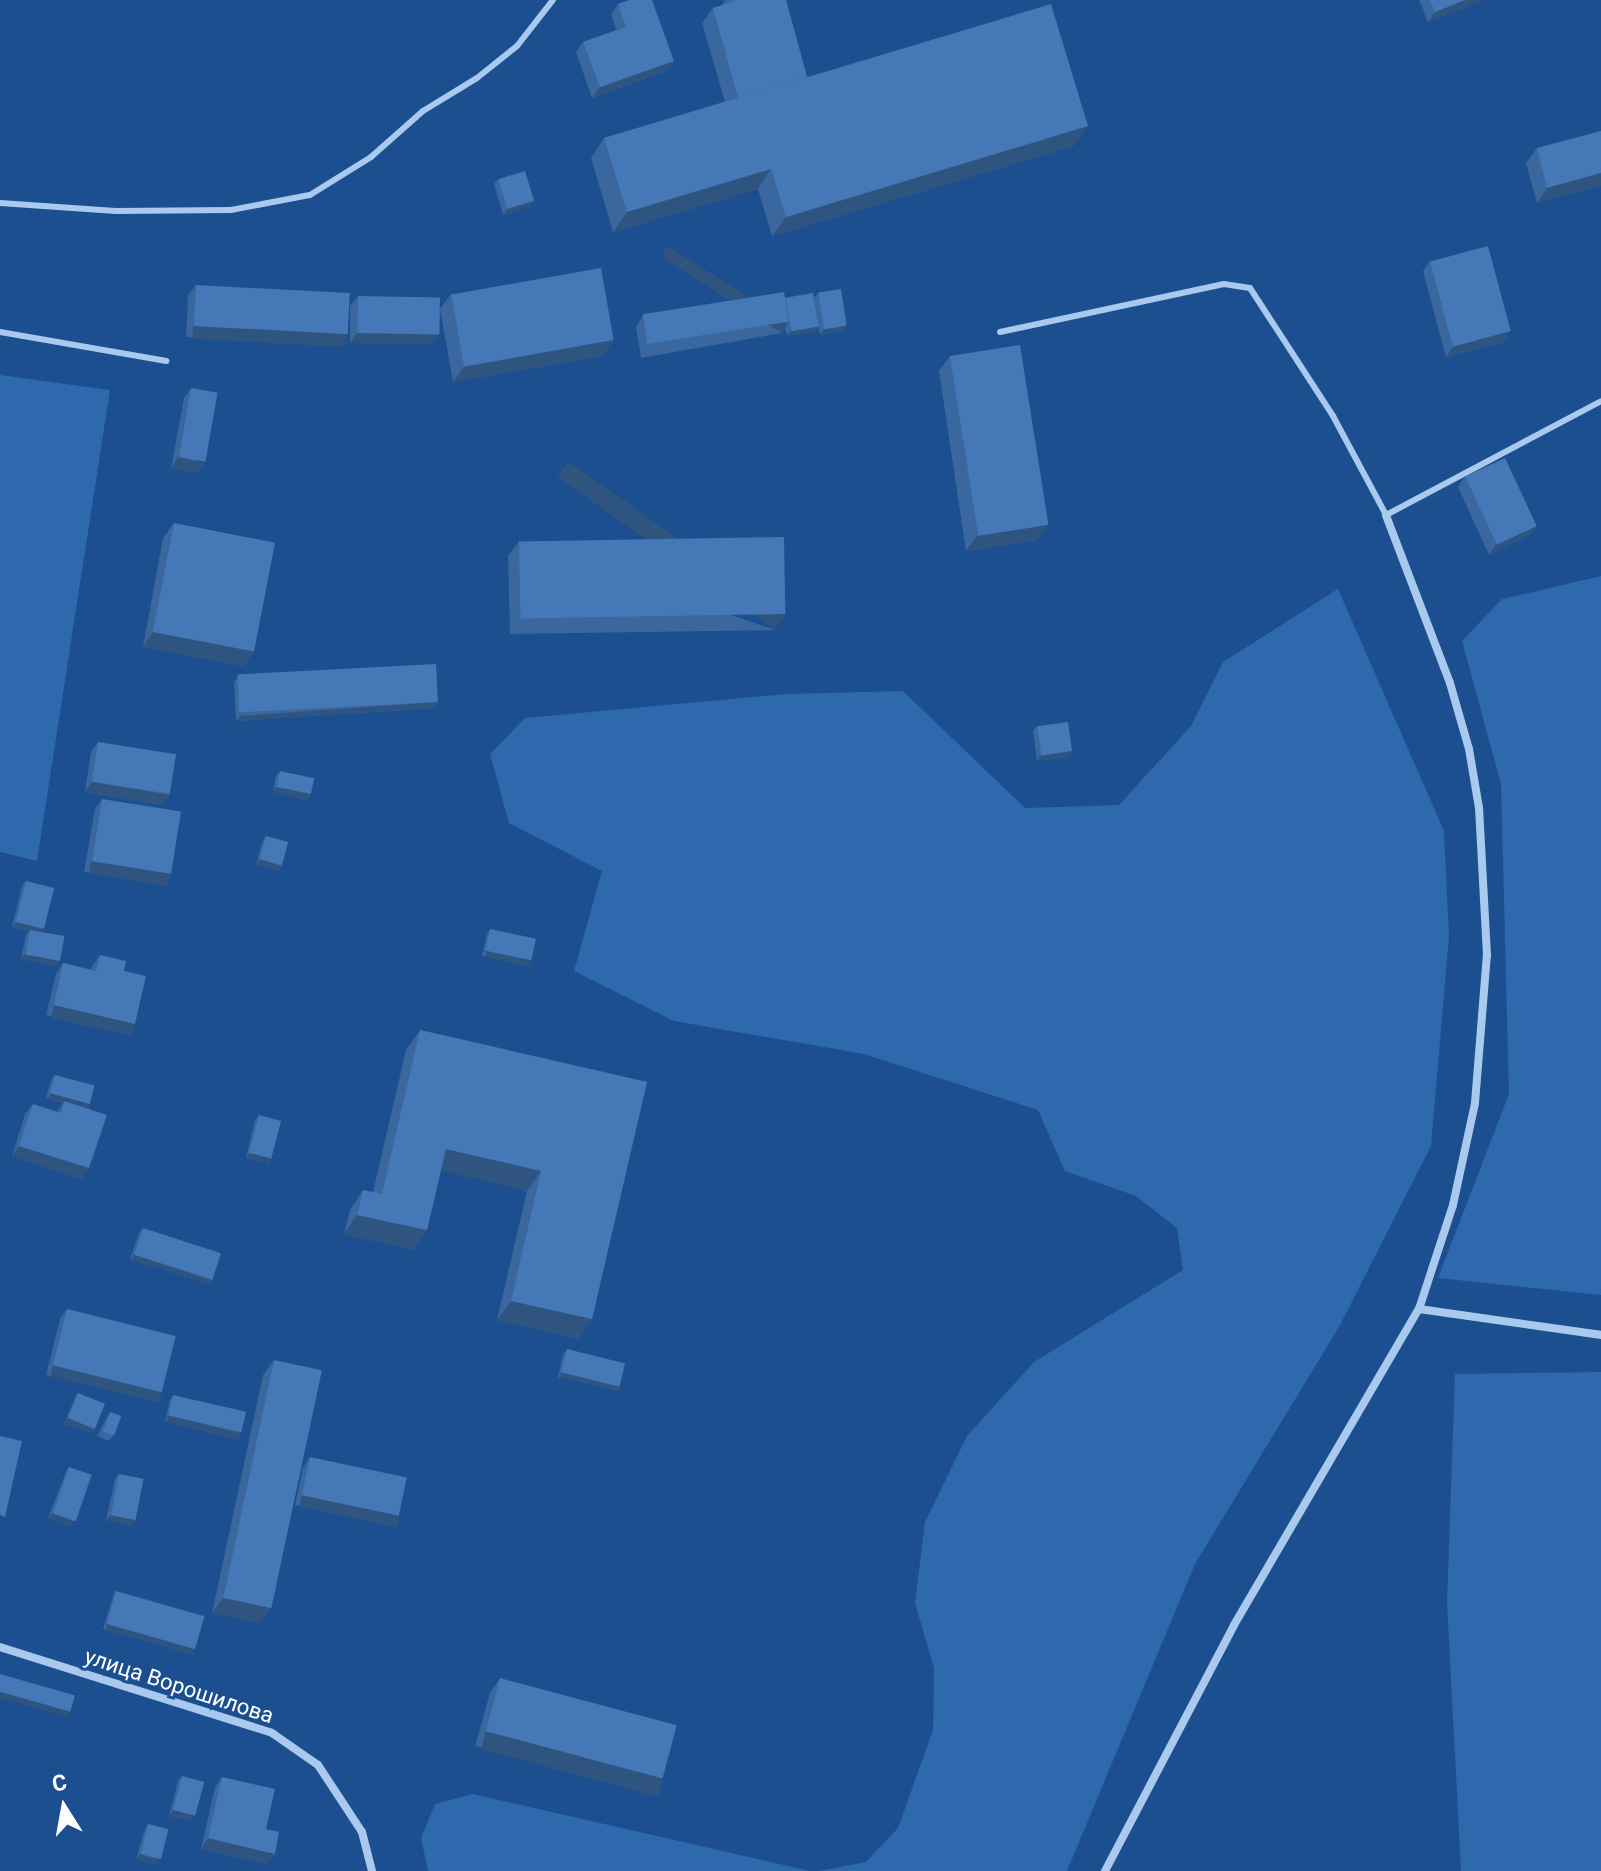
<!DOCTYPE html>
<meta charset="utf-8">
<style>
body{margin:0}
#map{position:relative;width:1601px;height:1871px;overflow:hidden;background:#1b4f8f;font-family:Roboto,sans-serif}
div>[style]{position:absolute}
.green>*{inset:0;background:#2e69ad}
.service>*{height:6px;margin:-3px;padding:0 3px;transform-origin:3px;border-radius:3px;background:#a9c9ee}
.minor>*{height:8px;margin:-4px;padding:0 4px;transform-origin:4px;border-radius:4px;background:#a9c9ee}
.wall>*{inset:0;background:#3a679d}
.shaded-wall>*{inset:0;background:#305480;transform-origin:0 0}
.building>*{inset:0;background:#4478b7;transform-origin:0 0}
span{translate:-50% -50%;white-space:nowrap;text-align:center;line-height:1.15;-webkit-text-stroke:6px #1b4f8f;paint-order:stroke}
.street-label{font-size:22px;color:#fff}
.north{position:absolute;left:24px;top:1767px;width:80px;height:80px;-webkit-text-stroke:6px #1b4f8f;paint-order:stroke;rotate:349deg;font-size:22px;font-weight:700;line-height:32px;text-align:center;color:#fff}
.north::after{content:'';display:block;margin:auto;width:28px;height:36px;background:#fff;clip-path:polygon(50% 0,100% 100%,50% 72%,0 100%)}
</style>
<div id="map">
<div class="green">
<div style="clip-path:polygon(0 375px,110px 390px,37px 861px,0 852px)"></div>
<div style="clip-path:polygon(1601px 576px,1601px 1295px,1438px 1278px,1509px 1094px,1501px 784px,1462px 641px,1502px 599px)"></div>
<div style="clip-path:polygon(1338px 589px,1444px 831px,1449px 936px,1431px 1146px,1339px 1327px,1195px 1564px,1067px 1871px,819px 1871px,866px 1862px,898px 1828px,933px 1730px,934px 1668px,915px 1603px,925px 1522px,967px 1436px,1034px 1362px,1183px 1270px,1177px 1228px,1136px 1196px,1065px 1171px,1038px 1110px,864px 1054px,674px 1021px,574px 971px,602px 871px,509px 823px,490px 754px,525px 718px,787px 694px,903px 691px,1025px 808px,1119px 805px,1191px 726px,1223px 662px)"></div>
<div style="clip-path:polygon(1601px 1372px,1601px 1871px,1461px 1871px,1447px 1603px,1455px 1374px)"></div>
<div style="clip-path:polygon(473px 1794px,810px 1871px,428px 1871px,421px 1838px,435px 1804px)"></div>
</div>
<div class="service">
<div style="left:0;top:203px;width:116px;rotate:3.9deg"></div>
<div style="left:116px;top:211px;width:115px;rotate:-0.5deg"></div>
<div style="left:231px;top:210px;width:80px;rotate:-10.8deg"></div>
<div style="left:310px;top:195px;width:72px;rotate:-31.9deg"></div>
<div style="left:371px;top:157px;width:69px;rotate:-41.5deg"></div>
<div style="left:423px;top:111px;width:63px;rotate:-31.4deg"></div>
<div style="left:477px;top:78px;width:51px;rotate:-38.7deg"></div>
<div style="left:517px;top:46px;width:58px;rotate:-52deg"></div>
<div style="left:0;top:332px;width:169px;rotate:9.9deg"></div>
<div style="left:1000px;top:332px;width:229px;rotate:-12.1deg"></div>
<div style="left:1224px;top:284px;width:26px;rotate:9deg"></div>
<div style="left:1250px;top:288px;width:153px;rotate:57deg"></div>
<div style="left:1333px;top:416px;width:112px;rotate:61.8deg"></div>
<div style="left:1386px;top:515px;width:243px;rotate:-27.9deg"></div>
</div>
<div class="minor">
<div style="left:1419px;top:1309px;width:184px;rotate:8.1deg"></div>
<div style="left:0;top:1647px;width:285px;rotate:17.5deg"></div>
<div style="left:272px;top:1733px;width:56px;rotate:34.8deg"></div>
<div style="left:318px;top:1765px;width:80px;rotate:56.7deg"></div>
<div style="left:362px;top:1832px;width:40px;rotate:75.6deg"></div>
<div style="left:1105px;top:1871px;width:278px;rotate:-62.3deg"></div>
<div style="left:1234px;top:1625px;width:366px;rotate:-59.7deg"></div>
<div style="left:1419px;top:1309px;width:109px;rotate:-71.9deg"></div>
<div style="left:1453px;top:1205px;width:104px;rotate:-77.8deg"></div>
<div style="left:1475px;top:1103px;width:148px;rotate:-85.4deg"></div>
<div style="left:1487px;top:955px;width:147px;rotate:-93.1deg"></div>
<div style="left:1479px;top:808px;width:60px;rotate:-99.6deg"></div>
<div style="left:1469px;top:749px;width:69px;rotate:-106.1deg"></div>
<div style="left:1450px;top:683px;width:180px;rotate:-110.9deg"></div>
</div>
<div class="wall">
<div style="clip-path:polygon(725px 0,786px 0,807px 77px,1074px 146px,772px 236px,758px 189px,613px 232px,591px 158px,604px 138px,725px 102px,702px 23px,713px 8px,722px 5px)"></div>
<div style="clip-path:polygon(1419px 0,1484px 0,1428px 22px)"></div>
<div style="clip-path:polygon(618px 4px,674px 61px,666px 71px,592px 98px,576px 52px,583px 42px,616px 30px,611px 14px)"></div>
<div style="clip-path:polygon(1601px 131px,1537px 203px,1526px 163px,1537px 148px)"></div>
<div style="clip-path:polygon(498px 179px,531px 206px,503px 215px,494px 184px)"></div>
<div style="clip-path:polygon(1430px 261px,1510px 331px,1503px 342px,1446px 357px,1423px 271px)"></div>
<div style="clip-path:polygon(196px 285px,347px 334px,340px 345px,186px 337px,188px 295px)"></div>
<div style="clip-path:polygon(818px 293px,843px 331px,820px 335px,814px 298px)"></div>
<div style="clip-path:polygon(451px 294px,603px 356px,453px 382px,440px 309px)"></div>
<div style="clip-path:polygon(358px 296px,439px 333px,432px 344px,350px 343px,350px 306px)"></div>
<div style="clip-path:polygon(785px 298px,819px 326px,815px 331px,787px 336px,785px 328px,782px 333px,641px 358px,636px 327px,643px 316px)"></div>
<div style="clip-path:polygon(950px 356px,1047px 525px,1037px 540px,966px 551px,939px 371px)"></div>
<div style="clip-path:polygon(191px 388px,198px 473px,171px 468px,184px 398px)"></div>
<div style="clip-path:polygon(1465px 476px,1537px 526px,1529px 536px,1489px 555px,1458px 487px)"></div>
<div style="clip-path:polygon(174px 523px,244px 666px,143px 647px,163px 538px)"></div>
<div style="clip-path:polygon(519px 541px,775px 630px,510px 634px,508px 556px)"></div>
<div style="clip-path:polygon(237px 678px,438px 702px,435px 708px,236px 721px,234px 683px)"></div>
<div style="clip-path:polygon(1037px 726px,1072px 751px,1068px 757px,1037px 761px,1033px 731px)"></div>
<div style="clip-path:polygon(98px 742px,170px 795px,162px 805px,85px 792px,91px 752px)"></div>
<div style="clip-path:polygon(280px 771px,311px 794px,307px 800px,273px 792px,276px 776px)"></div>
<div style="clip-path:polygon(102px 799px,170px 874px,163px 885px,84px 872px,95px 809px)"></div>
<div style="clip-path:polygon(266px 836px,282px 866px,279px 871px,256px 865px,262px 842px)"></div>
<div style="clip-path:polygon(26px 881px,42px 932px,59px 961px,56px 966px,21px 959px,26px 935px,29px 931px,12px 927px,22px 886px)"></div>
<div style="clip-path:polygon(490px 929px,528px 966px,482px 956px,487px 934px)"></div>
<div style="clip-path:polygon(100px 955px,124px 971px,135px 1024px,128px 1034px,46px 1015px,56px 974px,63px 963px,92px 970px,92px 966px)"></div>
<div style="clip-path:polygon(420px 1030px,647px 1082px,592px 1319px,578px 1339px,497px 1320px,527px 1191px,441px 1170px,427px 1230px,413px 1250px,344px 1234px,350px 1210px,363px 1190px,373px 1192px,406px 1050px)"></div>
<div style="clip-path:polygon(55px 1075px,87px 1109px,82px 1179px,12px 1156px,25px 1114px,33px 1104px,57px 1112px,63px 1103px,46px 1098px,51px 1080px)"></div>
<div style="clip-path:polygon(259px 1115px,272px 1158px,269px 1164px,246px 1158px,255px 1120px)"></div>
<div style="clip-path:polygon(143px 1228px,208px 1284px,130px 1259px,139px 1233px)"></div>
<div style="clip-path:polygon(67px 1309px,162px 1391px,154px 1401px,46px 1375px,60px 1319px)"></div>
<div style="clip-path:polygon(567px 1349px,620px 1386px,616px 1391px,558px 1377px,563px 1355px)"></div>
<div style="clip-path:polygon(274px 1360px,270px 1608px,260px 1623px,212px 1613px,263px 1375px)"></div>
<div style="clip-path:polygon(78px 1393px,91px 1434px,64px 1424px,75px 1398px)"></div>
<div style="clip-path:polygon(173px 1395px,240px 1433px,237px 1439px,165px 1421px,170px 1400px)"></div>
<div style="clip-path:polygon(110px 1412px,113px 1436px,109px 1441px,97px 1436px)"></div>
<div style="clip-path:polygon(310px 1457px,399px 1516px,392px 1526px,295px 1505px,303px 1468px)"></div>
<div style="clip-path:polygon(69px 1467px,74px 1521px,70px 1526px,48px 1518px,66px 1472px)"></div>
<div style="clip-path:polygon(119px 1474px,135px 1520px,131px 1526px,106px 1520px,115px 1479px)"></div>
<div style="clip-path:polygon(116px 1591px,195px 1649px,191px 1654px,103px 1629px,113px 1596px)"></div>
<div style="clip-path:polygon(500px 1678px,652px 1794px,475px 1746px,490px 1693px)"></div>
<div style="clip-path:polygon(182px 1776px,191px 1821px,169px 1816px,178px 1781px)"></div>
<div style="clip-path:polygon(222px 1777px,266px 1829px,275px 1854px,267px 1864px,201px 1849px,215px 1787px)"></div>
<div style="clip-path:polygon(148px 1824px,156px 1865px,136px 1859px,145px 1829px)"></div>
</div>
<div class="shaded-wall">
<div style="clip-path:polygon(1465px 0,1484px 0,1428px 22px,1435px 12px)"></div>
<div style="clip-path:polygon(674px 61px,666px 71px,592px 98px,600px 87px)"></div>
<div style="clip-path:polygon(1088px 126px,1074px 146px,772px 236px,786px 217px)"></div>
<div style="clip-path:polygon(771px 169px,758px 189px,613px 232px,627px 212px)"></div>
<div style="clip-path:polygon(1601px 173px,1601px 186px,1537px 203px,1547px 188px)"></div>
<div style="clip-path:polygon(534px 201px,531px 206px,503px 215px,507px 209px)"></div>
<div style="left:789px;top:322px;width:13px;height:143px;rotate:122deg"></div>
<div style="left:193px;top:326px;width:154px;height:13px;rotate:3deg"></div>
<div style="clip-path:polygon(819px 326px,815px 331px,787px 336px,790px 331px)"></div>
<div style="clip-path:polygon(847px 326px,843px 331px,820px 335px,824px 329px)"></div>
<div style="clip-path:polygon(1510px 331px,1503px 342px,1446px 357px,1453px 347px)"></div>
<div style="clip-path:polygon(357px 333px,439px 333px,432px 344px,350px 343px)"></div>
<div style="clip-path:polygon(614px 340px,603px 356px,453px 382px,464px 367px)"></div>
<div style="clip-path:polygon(178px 457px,205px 463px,198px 473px,171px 468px)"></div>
<div style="clip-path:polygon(1047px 525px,1037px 540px,966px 551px,977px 536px)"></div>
<div style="clip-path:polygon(1537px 526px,1529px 536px,1489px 555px,1496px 544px)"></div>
<div style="left:786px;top:614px;width:19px;height:266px;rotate:125deg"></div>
<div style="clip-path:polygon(153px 632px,255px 651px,244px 666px,143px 647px)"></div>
<div style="clip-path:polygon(438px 702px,435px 708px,236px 721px,240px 716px)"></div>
<div style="clip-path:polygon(1072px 751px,1068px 757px,1037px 761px,1040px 756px)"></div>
<div style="clip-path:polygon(92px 782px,170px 795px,162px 805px,85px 792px)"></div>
<div style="clip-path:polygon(276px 787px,311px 794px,307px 800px,273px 792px)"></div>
<div style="clip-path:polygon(260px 859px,282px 866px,279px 871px,256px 865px)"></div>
<div style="left:91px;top:861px;width:80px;height:13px;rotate:9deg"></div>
<div style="clip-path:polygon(16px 922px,44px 929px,40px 934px,12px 927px)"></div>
<div style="left:486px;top:951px;width:47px;height:6px;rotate:12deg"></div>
<div style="clip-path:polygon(25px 954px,59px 961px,56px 966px,21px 959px)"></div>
<div style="left:54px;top:1005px;width:83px;height:13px;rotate:13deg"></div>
<div style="left:50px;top:1093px;width:42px;height:6px;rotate:15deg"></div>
<div style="clip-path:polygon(19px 1146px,89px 1168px,82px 1179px,12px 1156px)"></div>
<div style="clip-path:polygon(446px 1149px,541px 1171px,527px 1191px,432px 1168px)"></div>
<div style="clip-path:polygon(250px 1153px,272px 1158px,269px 1164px,246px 1158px)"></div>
<div style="clip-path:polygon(357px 1215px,427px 1230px,413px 1250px,344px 1234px)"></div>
<div style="left:134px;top:1254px;width:82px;height:6px;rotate:18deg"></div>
<div style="clip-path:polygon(511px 1301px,592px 1319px,578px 1339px,497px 1320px)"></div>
<div style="left:53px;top:1365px;width:112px;height:12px;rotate:13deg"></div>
<div style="left:561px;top:1372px;width:61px;height:6px;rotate:13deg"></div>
<div style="left:168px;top:1415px;width:74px;height:7px;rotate:14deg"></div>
<div style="clip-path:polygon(68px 1418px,95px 1429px,91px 1434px,64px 1424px)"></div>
<div style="left:302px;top:1495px;width:99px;height:12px;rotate:12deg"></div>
<div style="clip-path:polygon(52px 1513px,74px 1521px,70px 1526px,48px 1518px)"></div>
<div style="clip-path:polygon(110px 1515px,135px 1520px,131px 1526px,106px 1520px)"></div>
<div style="clip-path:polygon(223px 1598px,270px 1608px,260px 1623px,212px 1613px)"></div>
<div style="left:107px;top:1624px;width:91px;height:6px;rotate:16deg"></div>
<div style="clip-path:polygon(0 1691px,70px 1712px,67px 1717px,0 1698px)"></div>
<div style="left:486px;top:1731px;width:183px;height:19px;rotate:15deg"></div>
<div style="clip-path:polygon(173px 1810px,195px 1816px,191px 1821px,169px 1816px)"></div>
<div style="clip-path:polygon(208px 1838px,275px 1854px,267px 1864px,201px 1849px)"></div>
<div style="clip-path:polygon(140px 1854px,159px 1860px,156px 1865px,136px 1859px)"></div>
</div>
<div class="building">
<div style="clip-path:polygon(629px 0,652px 0,674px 61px,600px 87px,583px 42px,626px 27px,618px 4px)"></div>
<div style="clip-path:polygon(735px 0,786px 0,807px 77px,738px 98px,713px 8px,735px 1px)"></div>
<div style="clip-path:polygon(1430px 0,1465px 0,1435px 12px)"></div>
<div style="clip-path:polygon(1051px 4px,1088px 126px,786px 217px,771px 169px,627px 212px,604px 138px)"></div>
<div style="clip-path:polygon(1601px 131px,1601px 173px,1547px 188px,1537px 148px)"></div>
<div style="left:525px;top:171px;width:31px;height:28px;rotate:73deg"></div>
<div style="left:1488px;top:246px;width:88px;height:60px;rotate:75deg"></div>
<div style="left:601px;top:268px;width:73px;height:152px;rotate:80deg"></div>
<div style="left:196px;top:285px;width:154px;height:41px;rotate:3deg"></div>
<div style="left:841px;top:289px;width:37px;height:23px;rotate:81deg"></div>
<div style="left:784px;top:292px;width:30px;height:143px;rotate:81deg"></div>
<div style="left:813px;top:293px;width:34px;height:28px;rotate:80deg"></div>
<div style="left:358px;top:296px;width:82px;height:37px;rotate:1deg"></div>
<div style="left:1020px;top:345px;width:182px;height:71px;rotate:81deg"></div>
<div style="left:191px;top:388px;width:27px;height:70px;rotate:10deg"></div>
<div style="left:1505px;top:458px;width:75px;height:44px;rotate:65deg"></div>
<div style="left:174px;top:523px;width:103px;height:111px;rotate:11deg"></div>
<div style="left:784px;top:537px;width:77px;height:265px;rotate:89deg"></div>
<div style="left:436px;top:664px;width:38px;height:199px;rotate:87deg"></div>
<div style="left:1068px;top:722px;width:29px;height:31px;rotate:82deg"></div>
<div style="left:98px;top:742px;width:79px;height:40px;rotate:9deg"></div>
<div style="left:280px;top:771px;width:35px;height:16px;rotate:12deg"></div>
<div style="left:102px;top:799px;width:80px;height:63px;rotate:9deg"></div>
<div style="left:266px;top:836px;width:23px;height:24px;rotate:15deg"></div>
<div style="left:26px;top:881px;width:29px;height:42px;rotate:14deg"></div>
<div style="left:490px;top:929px;width:47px;height:22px;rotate:12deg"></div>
<div style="left:30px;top:930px;width:35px;height:25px;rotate:10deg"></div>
<div style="clip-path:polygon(100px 955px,126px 961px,124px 971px,146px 976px,135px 1024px,54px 1005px,63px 963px,96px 971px)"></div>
<div style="clip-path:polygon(420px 1030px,647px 1082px,592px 1319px,511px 1301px,541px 1171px,446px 1149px,427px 1230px,357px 1215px,363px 1190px,382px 1194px)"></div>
<div style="left:55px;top:1075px;width:41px;height:19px;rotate:15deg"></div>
<div style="clip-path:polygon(64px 1101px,107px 1115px,89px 1168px,19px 1146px,33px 1104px,61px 1113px)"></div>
<div style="left:259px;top:1115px;width:23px;height:39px;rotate:15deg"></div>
<div style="left:143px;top:1228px;width:82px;height:28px;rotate:18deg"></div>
<div style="left:67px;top:1309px;width:112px;height:58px;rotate:14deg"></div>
<div style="left:567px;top:1349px;width:60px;height:24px;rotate:14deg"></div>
<div style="left:274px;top:1360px;width:49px;height:243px;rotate:12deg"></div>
<div style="left:78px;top:1393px;width:29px;height:27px;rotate:22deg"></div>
<div style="left:173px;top:1395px;width:75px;height:21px;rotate:13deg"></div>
<div style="left:110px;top:1412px;width:12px;height:21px;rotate:20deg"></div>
<div style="clip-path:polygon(0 1436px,22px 1441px,5px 1517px,0 1515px)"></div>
<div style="left:310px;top:1457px;width:99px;height:39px;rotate:12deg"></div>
<div style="left:69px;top:1467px;width:24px;height:49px;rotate:19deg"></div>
<div style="left:119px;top:1474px;width:25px;height:42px;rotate:11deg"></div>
<div style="left:116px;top:1591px;width:92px;height:34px;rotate:16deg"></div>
<div style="left:0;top:1674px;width:78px;height:17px;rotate:16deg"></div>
<div style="left:500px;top:1678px;width:183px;height:55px;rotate:15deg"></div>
<div style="left:182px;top:1776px;width:23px;height:35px;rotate:15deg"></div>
<div style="clip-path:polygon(222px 1777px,275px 1789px,266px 1829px,279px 1832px,275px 1854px,208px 1838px)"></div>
<div style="left:148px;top:1824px;width:21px;height:31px;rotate:14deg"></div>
</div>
<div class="street-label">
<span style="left:179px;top:1686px;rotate:18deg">улица Ворошилова</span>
</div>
<div class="north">С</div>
</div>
